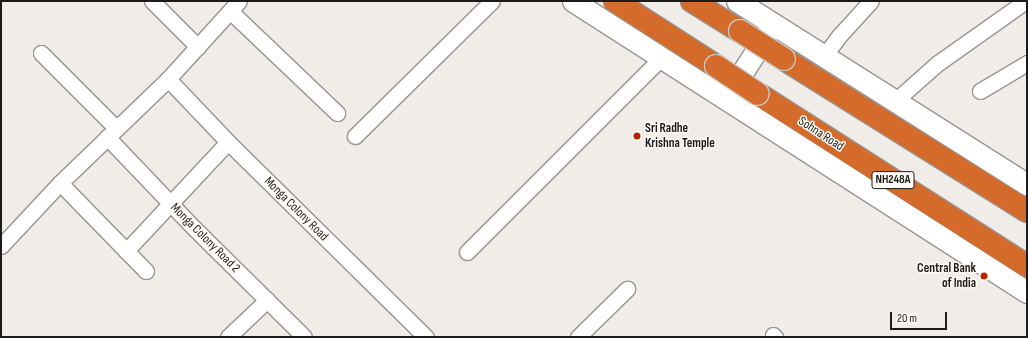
<!DOCTYPE html>
<style>
body{margin:0}
#map{position:relative;width:1028px;height:338px;overflow:hidden;background:#f0ece8;font-family:"Sofia Sans Condensed",sans-serif}
div>[style]{position:absolute}
.roads{filter:drop-shadow(1px 0 #989490) drop-shadow(-1px 0 #989490) drop-shadow(0 1px #989490) drop-shadow(0 -1px #989490)}
.street>*{height:15px;margin:-7.5px;padding:0 7.5px;transform-origin:7.5px;border-radius:7.5px;background:#fff}
.secondary>*{height:21px;margin:-10.5px;padding:0 10.5px;transform-origin:10.5px;border-radius:10.5px;background:#fff}
.highway>*{height:22px;margin:-11px;padding:0 11px;transform-origin:11px;border-radius:11px;background:#d46b2b}
.bridges{filter:drop-shadow(1px 0 #c9c8c8) drop-shadow(-1px 0 #c9c8c8) drop-shadow(0 1px #c9c8c8) drop-shadow(0 -1px #c9c8c8)}
.highway-bridge>*{height:22px;margin:-11px;padding:0 11px;transform-origin:11px;border-radius:11px;background:#d46b2b}
.dots>*{width:11px;height:11px;translate:-50% -50%;box-sizing:border-box;border:2px solid #fefaf5;border-radius:50%}
span{translate:-50% -50%;white-space:nowrap;text-align:center;line-height:1.15;-webkit-text-stroke:3px #fefaf5;paint-order:stroke}
.shield-label span{padding:1px 3px;background:#fefaf5;border:1px solid;border-radius:3px;-webkit-text-stroke-width:0}
.shield-label{font-size:12px;color:#1c1b19;font-weight:700}
.poi-label{font-size:13px;color:#1c1b19;font-weight:700}
.left{translate:0 -50%;text-align:left}
.right{translate:-100% -50%;text-align:right}
.street-label{font-size:13px;color:#1c1b19}
.frame{position:absolute;inset:0;border:2px solid #1c1b19;pointer-events:none}
.scale{position:absolute;left:890px;top:312px;width:57px;height:18px;box-sizing:border-box;border:2px solid #1c1b19;border-top:0;padding-left:5px;font-size:12px;line-height:14px;white-space:nowrap;color:#1c1b19;-webkit-text-stroke:3px #fefaf5;paint-order:stroke}
</style>
<div id="map">
<div class="roads">
<div class="street">
<div style="left:152px;top:1px;width:65px;rotate:45deg"></div>
<div style="left:230px;top:11px;width:148px;rotate:43.6deg"></div>
<div style="left:41px;top:53px;width:106px;rotate:45deg"></div>
<div style="left:824px;top:56px;width:25px;rotate:-53deg"></div>
<div style="left:839px;top:36px;width:47px;rotate:-47.6deg"></div>
<div style="left:168px;top:79px;width:87px;rotate:46.4deg"></div>
<div style="left:228px;top:142px;width:278px;rotate:44.6deg"></div>
<div style="left:980px;top:91px;width:55px;rotate:-30.8deg"></div>
<div style="left:895px;top:101px;width:57px;rotate:-41.5deg"></div>
<div style="left:938px;top:63px;width:108px;rotate:-35.2deg"></div>
<div style="left:355px;top:136px;width:192px;rotate:-44.6deg"></div>
<div style="left:107px;top:137px;width:127px;rotate:46.3deg"></div>
<div style="left:195px;top:229px;width:153px;rotate:44.7deg"></div>
<div style="left:60px;top:183px;width:123px;rotate:45.7deg"></div>
<div style="left:1px;top:246px;width:86px;rotate:-46.9deg"></div>
<div style="left:60px;top:183px;width:150px;rotate:-43.9deg"></div>
<div style="left:168px;top:79px;width:105px;rotate:-47.7deg"></div>
<div style="left:126px;top:251px;width:149px;rotate:-46.9deg"></div>
<div style="left:467px;top:252px;width:274px;rotate:-45deg"></div>
<div style="left:773px;top:335px;width:3px;rotate:45deg"></div>
<div style="left:228px;top:337px;width:54px;rotate:-43.5deg"></div>
<div style="left:578px;top:337px;width:69px;rotate:-44.4deg"></div>
</div>
<div class="secondary">
<div style="left:573px;top:1px;width:539px;rotate:32.66deg"></div>
<div style="left:737px;top:1px;width:343px;rotate:32.3deg"></div>
<div style="left:728px;top:95px;width:78px;rotate:-57.5deg"></div>
</div>
<div class="highway">
<div style="left:615px;top:1px;width:120px;rotate:32.8deg"></div>
<div style="left:692px;top:1px;width:57px;rotate:32deg"></div>
<div style="left:784px;top:59px;width:287px;rotate:32deg"></div>
<div style="left:758px;top:94px;width:319px;rotate:32.6deg"></div>
</div>
</div>
<div class="bridges">
<div class="highway-bridge">
<div style="left:740px;top:31px;width:52px;rotate:32.5deg"></div>
<div style="left:716px;top:66px;width:50px;rotate:33.7deg"></div>
</div>
</div>
<div class="dots">
<div style="left:637px;top:136px;background:#b42900"></div>
<div style="left:984px;top:276px;background:#b42900"></div>
</div>
<div class="shield-label">
<span style="left:893px;top:180px">NH248A</span>
</div>
<div class="poi-label">
<span class="left" style="left:645px;top:136px">Sri Radhe<br>Krishna Temple</span>
<span class="right" style="left:976px;top:276px">Central Bank<br>of India</span>
</div>
<div class="street-label">
<span style="left:821px;top:134px;rotate:33deg">Sohna Road</span>
<span style="left:296px;top:209px;rotate:45deg">Monga Colony Road</span>
<span style="left:205px;top:238px;rotate:45deg">Monga Colony Road 2</span>
</div>
<div class="frame"></div>
<div class="scale">20 m</div>
</div>
